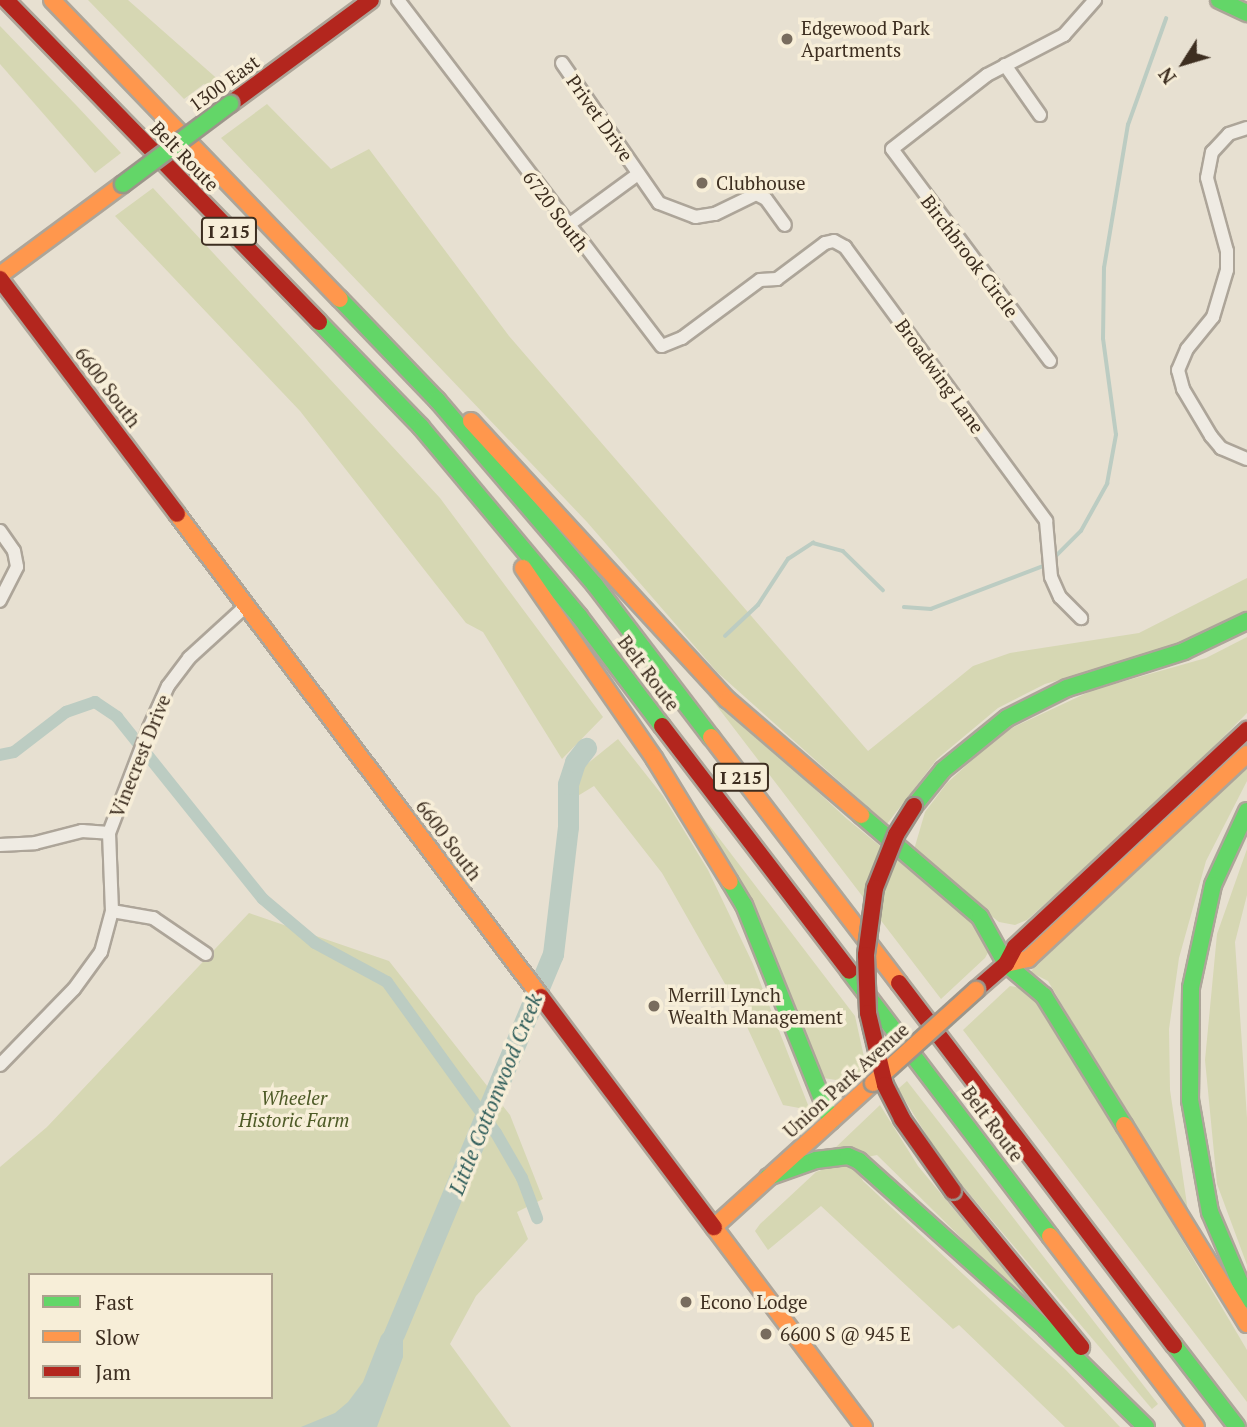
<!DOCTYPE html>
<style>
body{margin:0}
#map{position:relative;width:1247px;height:1427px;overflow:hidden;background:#e7e0d1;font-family:"PT Serif",serif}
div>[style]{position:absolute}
.green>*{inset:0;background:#d6d7b3}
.water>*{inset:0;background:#bcccc2}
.stream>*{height:3.5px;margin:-1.75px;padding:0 1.75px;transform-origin:1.75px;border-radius:1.75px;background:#bcccc2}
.canal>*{height:12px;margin:-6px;padding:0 6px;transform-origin:6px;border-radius:6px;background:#bcccc2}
.river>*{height:21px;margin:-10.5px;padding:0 10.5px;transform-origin:10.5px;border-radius:10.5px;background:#bcccc2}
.roads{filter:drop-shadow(2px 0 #ada599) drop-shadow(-2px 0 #ada599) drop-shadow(0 2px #ada599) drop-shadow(0 -2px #ada599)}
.street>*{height:12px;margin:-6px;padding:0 6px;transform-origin:6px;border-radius:6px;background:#efebe3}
.fast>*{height:16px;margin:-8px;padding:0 8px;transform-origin:8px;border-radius:8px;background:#63d668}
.slow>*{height:16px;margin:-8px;padding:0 8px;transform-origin:8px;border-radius:8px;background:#ff974d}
.jam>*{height:16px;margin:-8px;padding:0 8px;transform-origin:8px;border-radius:8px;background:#b3261e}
.bridges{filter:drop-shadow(2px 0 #9c958a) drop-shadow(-2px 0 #9c958a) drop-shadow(0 2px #9c958a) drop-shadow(0 -2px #9c958a)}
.fast-bridge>*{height:16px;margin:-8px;padding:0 8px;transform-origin:8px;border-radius:8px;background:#63d668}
.slow-bridge>*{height:16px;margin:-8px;padding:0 8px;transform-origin:8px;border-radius:8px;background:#ff974d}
.jam-bridge>*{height:16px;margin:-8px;padding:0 8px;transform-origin:8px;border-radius:8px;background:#b3261e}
.dots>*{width:19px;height:19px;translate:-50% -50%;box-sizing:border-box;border:4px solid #f7eed8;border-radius:50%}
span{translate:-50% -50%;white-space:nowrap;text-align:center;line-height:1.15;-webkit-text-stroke:7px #f7eed8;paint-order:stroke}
.shield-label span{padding:2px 5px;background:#f7eed8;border:2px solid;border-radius:5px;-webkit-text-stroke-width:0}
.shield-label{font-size:18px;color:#3d2e20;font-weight:700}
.poi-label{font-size:19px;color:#3d2e20}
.left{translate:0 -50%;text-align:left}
.street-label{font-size:19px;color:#3d2e20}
.park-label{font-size:19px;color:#4d5a26;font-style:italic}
.water-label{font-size:21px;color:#2f5d5a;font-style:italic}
.legend{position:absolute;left:28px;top:1273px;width:245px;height:126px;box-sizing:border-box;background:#f7eed8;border:2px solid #ada18e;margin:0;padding:9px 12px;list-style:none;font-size:21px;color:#3d2e20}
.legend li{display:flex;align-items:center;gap:14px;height:35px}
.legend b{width:35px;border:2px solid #ada18e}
.north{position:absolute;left:1149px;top:28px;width:70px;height:70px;-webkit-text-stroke:5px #f7eed8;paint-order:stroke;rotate:233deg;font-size:19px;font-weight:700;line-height:28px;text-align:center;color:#3d2e20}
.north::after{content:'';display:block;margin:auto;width:24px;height:32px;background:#3d2e20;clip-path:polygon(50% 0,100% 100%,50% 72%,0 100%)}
</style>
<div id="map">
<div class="green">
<div style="clip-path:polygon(88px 0,128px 0,222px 83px,212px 91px,204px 84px,184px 99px)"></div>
<div style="clip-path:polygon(0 26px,76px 105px,121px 153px,95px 173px,0 64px)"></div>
<div style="clip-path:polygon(267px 104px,331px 169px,369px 149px,509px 336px,868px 751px,973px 666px,1010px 653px,1139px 633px,1247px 578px,1247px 613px,1167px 649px,1045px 684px,998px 708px,937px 759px,887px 824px,717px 672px,587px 522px,221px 138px)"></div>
<div style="clip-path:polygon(153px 188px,440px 498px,603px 717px,562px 759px,483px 632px,466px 623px,300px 411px,115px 216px)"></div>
<div style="clip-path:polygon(1247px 637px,1247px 713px,1162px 799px,1027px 920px,1015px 925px,999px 922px,913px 853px,925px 812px,947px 783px,1003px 732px,1093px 690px,1206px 658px)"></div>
<div style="clip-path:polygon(697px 680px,847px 819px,978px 926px,990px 949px,985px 958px,941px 999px)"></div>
<div style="clip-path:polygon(618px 739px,663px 796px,708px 870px,753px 964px,810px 1110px,783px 1105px,737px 1005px,662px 873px,594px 786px,576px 797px,576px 779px,587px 764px)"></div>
<div style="clip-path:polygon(1247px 767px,1247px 781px,1206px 861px,1179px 958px,1169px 1029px,1170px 1090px,1189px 1218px,1048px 981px,1030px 972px)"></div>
<div style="clip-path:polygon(693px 804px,855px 1016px,866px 1066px,849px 1082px,823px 1078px)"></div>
<div style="clip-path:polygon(1247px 849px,1247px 895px,1235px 942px,1247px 1118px,1247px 1265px,1217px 1184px,1205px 1060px,1217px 934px)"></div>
<div style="clip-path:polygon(evenodd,249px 913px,389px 961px,510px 1115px,543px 1199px,517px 1212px,528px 1239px,476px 1296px,450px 1344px,511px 1427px,0 1427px,0 1167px,47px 1127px,249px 913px,30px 1275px,271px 1275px,271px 1397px,30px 1397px,30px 1275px)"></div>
<div style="clip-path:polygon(1010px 986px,1022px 988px,1044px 1006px,1247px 1350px,1247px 1402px,963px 1030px)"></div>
<div style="clip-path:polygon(907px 1081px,1158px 1404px,1152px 1409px,945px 1165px,898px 1089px)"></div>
<div style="clip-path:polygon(880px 1105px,918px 1166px,1048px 1323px,877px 1155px,867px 1157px,835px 1148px)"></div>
<div style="clip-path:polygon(841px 1163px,858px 1171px,863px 1181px,1065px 1369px,1120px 1427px,1065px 1427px,959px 1325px,953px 1329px,821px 1206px,768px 1250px,755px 1231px,760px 1224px,816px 1172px)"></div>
</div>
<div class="water">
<div style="clip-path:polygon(403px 1309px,403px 1357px,377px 1427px,301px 1427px,335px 1413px,348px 1402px,363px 1382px,381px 1336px)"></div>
</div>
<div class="stream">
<div style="left:1054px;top:558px;width:38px;rotate:-45deg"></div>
<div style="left:1081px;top:531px;width:54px;rotate:-61deg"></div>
<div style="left:1107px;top:484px;width:50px;rotate:-79.6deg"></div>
<div style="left:1116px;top:435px;width:97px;rotate:-97.7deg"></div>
<div style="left:1103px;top:339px;width:71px;rotate:-89.2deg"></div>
<div style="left:1104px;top:268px;width:145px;rotate:-80.5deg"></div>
<div style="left:1128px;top:125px;width:113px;rotate:-70.3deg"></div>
<div style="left:904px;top:607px;width:27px;rotate:4deg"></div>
<div style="left:931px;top:609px;width:118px;rotate:-20.9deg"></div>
<div style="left:725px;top:636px;width:45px;rotate:-43.2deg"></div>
<div style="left:758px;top:605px;width:55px;rotate:-56.9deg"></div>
<div style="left:788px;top:559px;width:30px;rotate:-33deg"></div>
<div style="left:813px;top:543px;width:31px;rotate:15deg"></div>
<div style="left:843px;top:551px;width:56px;rotate:44.3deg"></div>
</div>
<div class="canal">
<div style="left:0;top:755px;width:14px;rotate:-12deg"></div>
<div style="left:14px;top:752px;width:66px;rotate:-37.6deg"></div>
<div style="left:66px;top:712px;width:31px;rotate:-19deg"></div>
<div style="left:95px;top:702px;width:27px;rotate:34deg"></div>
<div style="left:117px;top:717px;width:233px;rotate:51.3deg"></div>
<div style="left:263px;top:899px;width:68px;rotate:40.2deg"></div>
<div style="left:315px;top:943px;width:82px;rotate:28.4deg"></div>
<div style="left:387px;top:982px;width:186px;rotate:54.2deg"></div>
<div style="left:496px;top:1133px;width:52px;rotate:60deg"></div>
<div style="left:522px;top:1178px;width:43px;rotate:69.4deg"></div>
</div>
<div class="river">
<div style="left:394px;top:1334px;width:412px;rotate:-67.3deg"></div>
<div style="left:553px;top:954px;width:128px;rotate:-83.3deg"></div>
<div style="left:568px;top:827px;width:43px;rotate:-90deg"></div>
<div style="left:568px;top:784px;width:23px;rotate:-72deg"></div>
<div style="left:575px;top:762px;width:18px;rotate:-52deg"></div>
</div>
<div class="roads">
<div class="street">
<div style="left:398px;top:0;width:435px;rotate:52.7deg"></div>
<div style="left:662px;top:346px;width:22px;rotate:-22deg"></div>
<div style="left:682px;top:338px;width:97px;rotate:-36.6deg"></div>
<div style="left:760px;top:280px;width:17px;rotate:-3deg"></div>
<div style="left:777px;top:279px;width:60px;rotate:-36.9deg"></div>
<div style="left:825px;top:243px;width:9px;rotate:-13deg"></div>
<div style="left:834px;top:241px;width:13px;rotate:29deg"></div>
<div style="left:845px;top:247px;width:340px;rotate:53.7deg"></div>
<div style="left:1046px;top:521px;width:56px;rotate:84.9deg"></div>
<div style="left:1051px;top:577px;width:22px;rotate:66deg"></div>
<div style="left:1060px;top:597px;width:30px;rotate:45deg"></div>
<div style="left:562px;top:63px;width:170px;rotate:55.3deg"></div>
<div style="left:659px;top:203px;width:39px;rotate:21deg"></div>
<div style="left:695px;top:217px;width:20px;rotate:-9deg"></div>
<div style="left:715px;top:214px;width:46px;rotate:-26deg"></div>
<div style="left:756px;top:194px;width:11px;rotate:27deg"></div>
<div style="left:766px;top:199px;width:32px;rotate:54deg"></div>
<div style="left:1005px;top:65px;width:61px;rotate:55deg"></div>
<div style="left:1247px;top:128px;width:19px;rotate:162deg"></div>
<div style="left:1229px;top:134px;width:25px;rotate:133deg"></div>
<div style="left:1212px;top:152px;width:26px;rotate:101deg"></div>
<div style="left:1207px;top:178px;width:76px;rotate:74.7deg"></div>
<div style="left:1227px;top:251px;width:19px;rotate:90deg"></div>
<div style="left:1227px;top:270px;width:49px;rotate:106.6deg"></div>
<div style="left:1213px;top:317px;width:41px;rotate:129.1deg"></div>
<div style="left:1187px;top:349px;width:23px;rotate:113deg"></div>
<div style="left:1178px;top:370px;width:20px;rotate:75deg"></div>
<div style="left:1183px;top:389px;width:55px;rotate:59.2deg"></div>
<div style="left:1211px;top:436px;width:16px;rotate:50deg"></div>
<div style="left:1221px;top:448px;width:28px;rotate:23deg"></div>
<div style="left:567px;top:226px;width:88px;rotate:-36.2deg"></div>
<div style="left:1050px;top:361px;width:264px;rotate:-126.7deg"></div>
<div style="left:892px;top:149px;width:120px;rotate:-37.9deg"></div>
<div style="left:987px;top:75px;width:87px;rotate:-27.5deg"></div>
<div style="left:1064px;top:35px;width:47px;rotate:-48.5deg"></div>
<div style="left:0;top:531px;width:24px;rotate:55deg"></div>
<div style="left:14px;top:551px;width:16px;rotate:79deg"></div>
<div style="left:17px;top:567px;width:38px;rotate:117deg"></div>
<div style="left:0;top:845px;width:35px;rotate:-3deg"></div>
<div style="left:35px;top:843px;width:49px;rotate:-14.3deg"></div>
<div style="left:82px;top:831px;width:27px;rotate:4deg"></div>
<div style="left:112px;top:911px;width:42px;rotate:9.7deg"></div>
<div style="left:153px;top:918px;width:64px;rotate:34.2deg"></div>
<div style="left:0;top:1065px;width:106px;rotate:-45.8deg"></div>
<div style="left:74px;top:989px;width:46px;rotate:-53.9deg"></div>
<div style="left:101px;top:952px;width:42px;rotate:-75deg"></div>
<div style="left:112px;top:911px;width:78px;rotate:-92.2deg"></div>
<div style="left:109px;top:833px;width:112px;rotate:-69.1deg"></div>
<div style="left:149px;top:728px;width:46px;rotate:-65.7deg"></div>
<div style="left:168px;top:686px;width:35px;rotate:-53deg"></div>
<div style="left:189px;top:658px;width:77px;rotate:-42.4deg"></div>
</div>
<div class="fast">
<div style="left:1219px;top:0;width:31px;rotate:25deg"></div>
<div style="left:340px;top:299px;width:140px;rotate:46.2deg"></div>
<div style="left:437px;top:400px;width:243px;rotate:49.5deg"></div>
<div style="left:595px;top:585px;width:191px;rotate:52.7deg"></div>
<div style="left:319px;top:322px;width:146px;rotate:45.8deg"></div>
<div style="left:421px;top:427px;width:246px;rotate:50.1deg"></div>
<div style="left:579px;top:616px;width:138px;rotate:53deg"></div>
<div style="left:914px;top:806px;width:46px;rotate:-51.1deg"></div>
<div style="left:943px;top:770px;width:82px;rotate:-39.1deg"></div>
<div style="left:1007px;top:718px;width:67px;rotate:-26.6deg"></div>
<div style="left:1067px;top:688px;width:123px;rotate:-17.5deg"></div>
<div style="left:1184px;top:651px;width:70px;rotate:-25.5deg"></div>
<div style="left:1247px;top:811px;width:81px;rotate:114.7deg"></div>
<div style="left:1213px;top:885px;width:105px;rotate:102.1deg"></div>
<div style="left:1191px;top:988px;width:112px;rotate:90.5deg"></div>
<div style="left:1190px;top:1100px;width:114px;rotate:79.9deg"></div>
<div style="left:1210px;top:1212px;width:95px;rotate:67deg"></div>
<div style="left:861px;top:815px;width:157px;rotate:40.6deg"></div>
<div style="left:980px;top:917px;width:54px;rotate:61deg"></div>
<div style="left:1006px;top:964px;width:50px;rotate:40.1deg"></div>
<div style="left:1044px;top:996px;width:152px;rotate:58.2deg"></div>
<div style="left:730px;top:882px;width:27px;rotate:59deg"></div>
<div style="left:744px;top:905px;width:233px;rotate:68.1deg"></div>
<div style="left:849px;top:971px;width:333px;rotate:52.8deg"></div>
<div style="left:768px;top:1177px;width:51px;rotate:-19.5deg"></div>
<div style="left:816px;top:1160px;width:32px;rotate:-7deg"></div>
<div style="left:848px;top:1156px;width:12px;rotate:24deg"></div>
<div style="left:859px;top:1161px;width:251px;rotate:41.9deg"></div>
<div style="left:1046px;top:1329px;width:140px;rotate:44.4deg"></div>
<div style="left:1174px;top:1345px;width:103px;rotate:52.5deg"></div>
</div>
<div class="slow">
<div style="left:52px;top:0;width:415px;rotate:46.1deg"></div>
<div style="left:0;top:275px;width:153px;rotate:-36.5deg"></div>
<div style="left:471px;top:421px;width:379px;rotate:47.4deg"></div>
<div style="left:728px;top:700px;width:176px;rotate:40.8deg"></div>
<div style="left:177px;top:514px;width:605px;rotate:53deg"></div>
<div style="left:523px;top:568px;width:231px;rotate:55.4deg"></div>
<div style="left:654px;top:758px;width:145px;rotate:58.5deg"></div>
<div style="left:711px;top:737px;width:310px;rotate:52.6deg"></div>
<div style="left:1006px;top:964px;width:23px;rotate:-13deg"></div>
<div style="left:1028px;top:959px;width:300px;rotate:-43.1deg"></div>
<div style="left:1124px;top:1125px;width:234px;rotate:58.3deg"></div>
<div style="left:1050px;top:1236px;width:240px;rotate:52.6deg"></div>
<div style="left:864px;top:1427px;width:250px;rotate:-126.9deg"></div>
<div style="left:714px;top:1227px;width:215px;rotate:-42.2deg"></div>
</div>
<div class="jam">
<div style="left:6px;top:0;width:449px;rotate:45.8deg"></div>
<div style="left:230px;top:104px;width:175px;rotate:-36.4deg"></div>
<div style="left:0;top:279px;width:294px;rotate:53deg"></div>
<div style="left:662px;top:726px;width:308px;rotate:52.6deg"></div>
<div style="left:899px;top:983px;width:455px;rotate:52.8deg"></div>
<div style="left:976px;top:990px;width:40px;rotate:-41deg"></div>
<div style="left:1006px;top:964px;width:19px;rotate:-62deg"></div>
<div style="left:1015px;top:947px;width:318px;rotate:-43.1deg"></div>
<div style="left:541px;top:997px;width:288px;rotate:53.1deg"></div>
<div style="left:953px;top:1191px;width:202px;rotate:50.6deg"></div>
</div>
</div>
<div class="bridges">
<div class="fast-bridge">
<div style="left:123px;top:184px;width:134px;rotate:-36.8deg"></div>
</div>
<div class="slow-bridge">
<div style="left:873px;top:1083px;width:139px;rotate:-42.1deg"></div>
</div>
<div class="jam-bridge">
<div style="left:914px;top:806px;width:34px;rotate:122deg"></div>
<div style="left:896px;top:835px;width:57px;rotate:111.6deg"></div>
<div style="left:875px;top:888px;width:68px;rotate:97.7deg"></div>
<div style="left:866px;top:955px;width:58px;rotate:88deg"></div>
<div style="left:868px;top:1013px;width:74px;rotate:76.7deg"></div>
<div style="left:885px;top:1085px;width:38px;rotate:63deg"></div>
<div style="left:902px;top:1119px;width:88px;rotate:54.7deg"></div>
</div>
</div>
<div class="dots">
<div style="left:787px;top:39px;background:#786c5e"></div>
<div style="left:702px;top:183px;background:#786c5e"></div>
<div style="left:654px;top:1006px;background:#786c5e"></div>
<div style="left:686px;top:1302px;background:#786c5e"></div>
<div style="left:766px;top:1334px;background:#786c5e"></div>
</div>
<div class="shield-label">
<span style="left:229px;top:231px">I 215</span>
<span style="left:741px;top:777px">I 215</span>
</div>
<div class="poi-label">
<span class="left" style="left:801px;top:39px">Edgewood Park<br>Apartments</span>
<span class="left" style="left:716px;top:183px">Clubhouse</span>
<span class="left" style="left:668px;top:1006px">Merrill Lynch<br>Wealth Management</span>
<span class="left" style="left:700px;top:1302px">Econo Lodge</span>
<span class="left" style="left:780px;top:1334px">6600 S @ 945 E</span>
</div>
<div class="street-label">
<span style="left:224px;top:83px;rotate:-36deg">1300 East</span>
<span style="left:600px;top:118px;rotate:55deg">Privet Drive</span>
<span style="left:185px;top:156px;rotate:46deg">Belt Route</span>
<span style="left:556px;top:211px;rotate:53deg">6720 South</span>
<span style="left:970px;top:256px;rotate:53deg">Birchbrook Circle</span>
<span style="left:940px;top:376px;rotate:54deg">Broadwing Lane</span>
<span style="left:108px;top:387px;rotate:53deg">6600 South</span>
<span style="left:649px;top:673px;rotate:53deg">Belt Route</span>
<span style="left:140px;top:756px;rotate:-68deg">Vinecrest Drive</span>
<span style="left:449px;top:840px;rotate:53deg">6600 South</span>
<span style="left:846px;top:1080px;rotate:-42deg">Union Park Avenue</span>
<span style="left:993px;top:1124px;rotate:53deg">Belt Route</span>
</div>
<div class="park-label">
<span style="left:294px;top:1109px">Wheeler<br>Historic Farm</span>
</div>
<div class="water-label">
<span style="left:495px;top:1094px;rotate:-68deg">Little Cottonwood Creek</span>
</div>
<ul class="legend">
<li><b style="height:9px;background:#63d668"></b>Fast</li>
<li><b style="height:9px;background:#ff974d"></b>Slow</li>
<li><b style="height:9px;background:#b3261e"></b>Jam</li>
</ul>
<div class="north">N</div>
</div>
